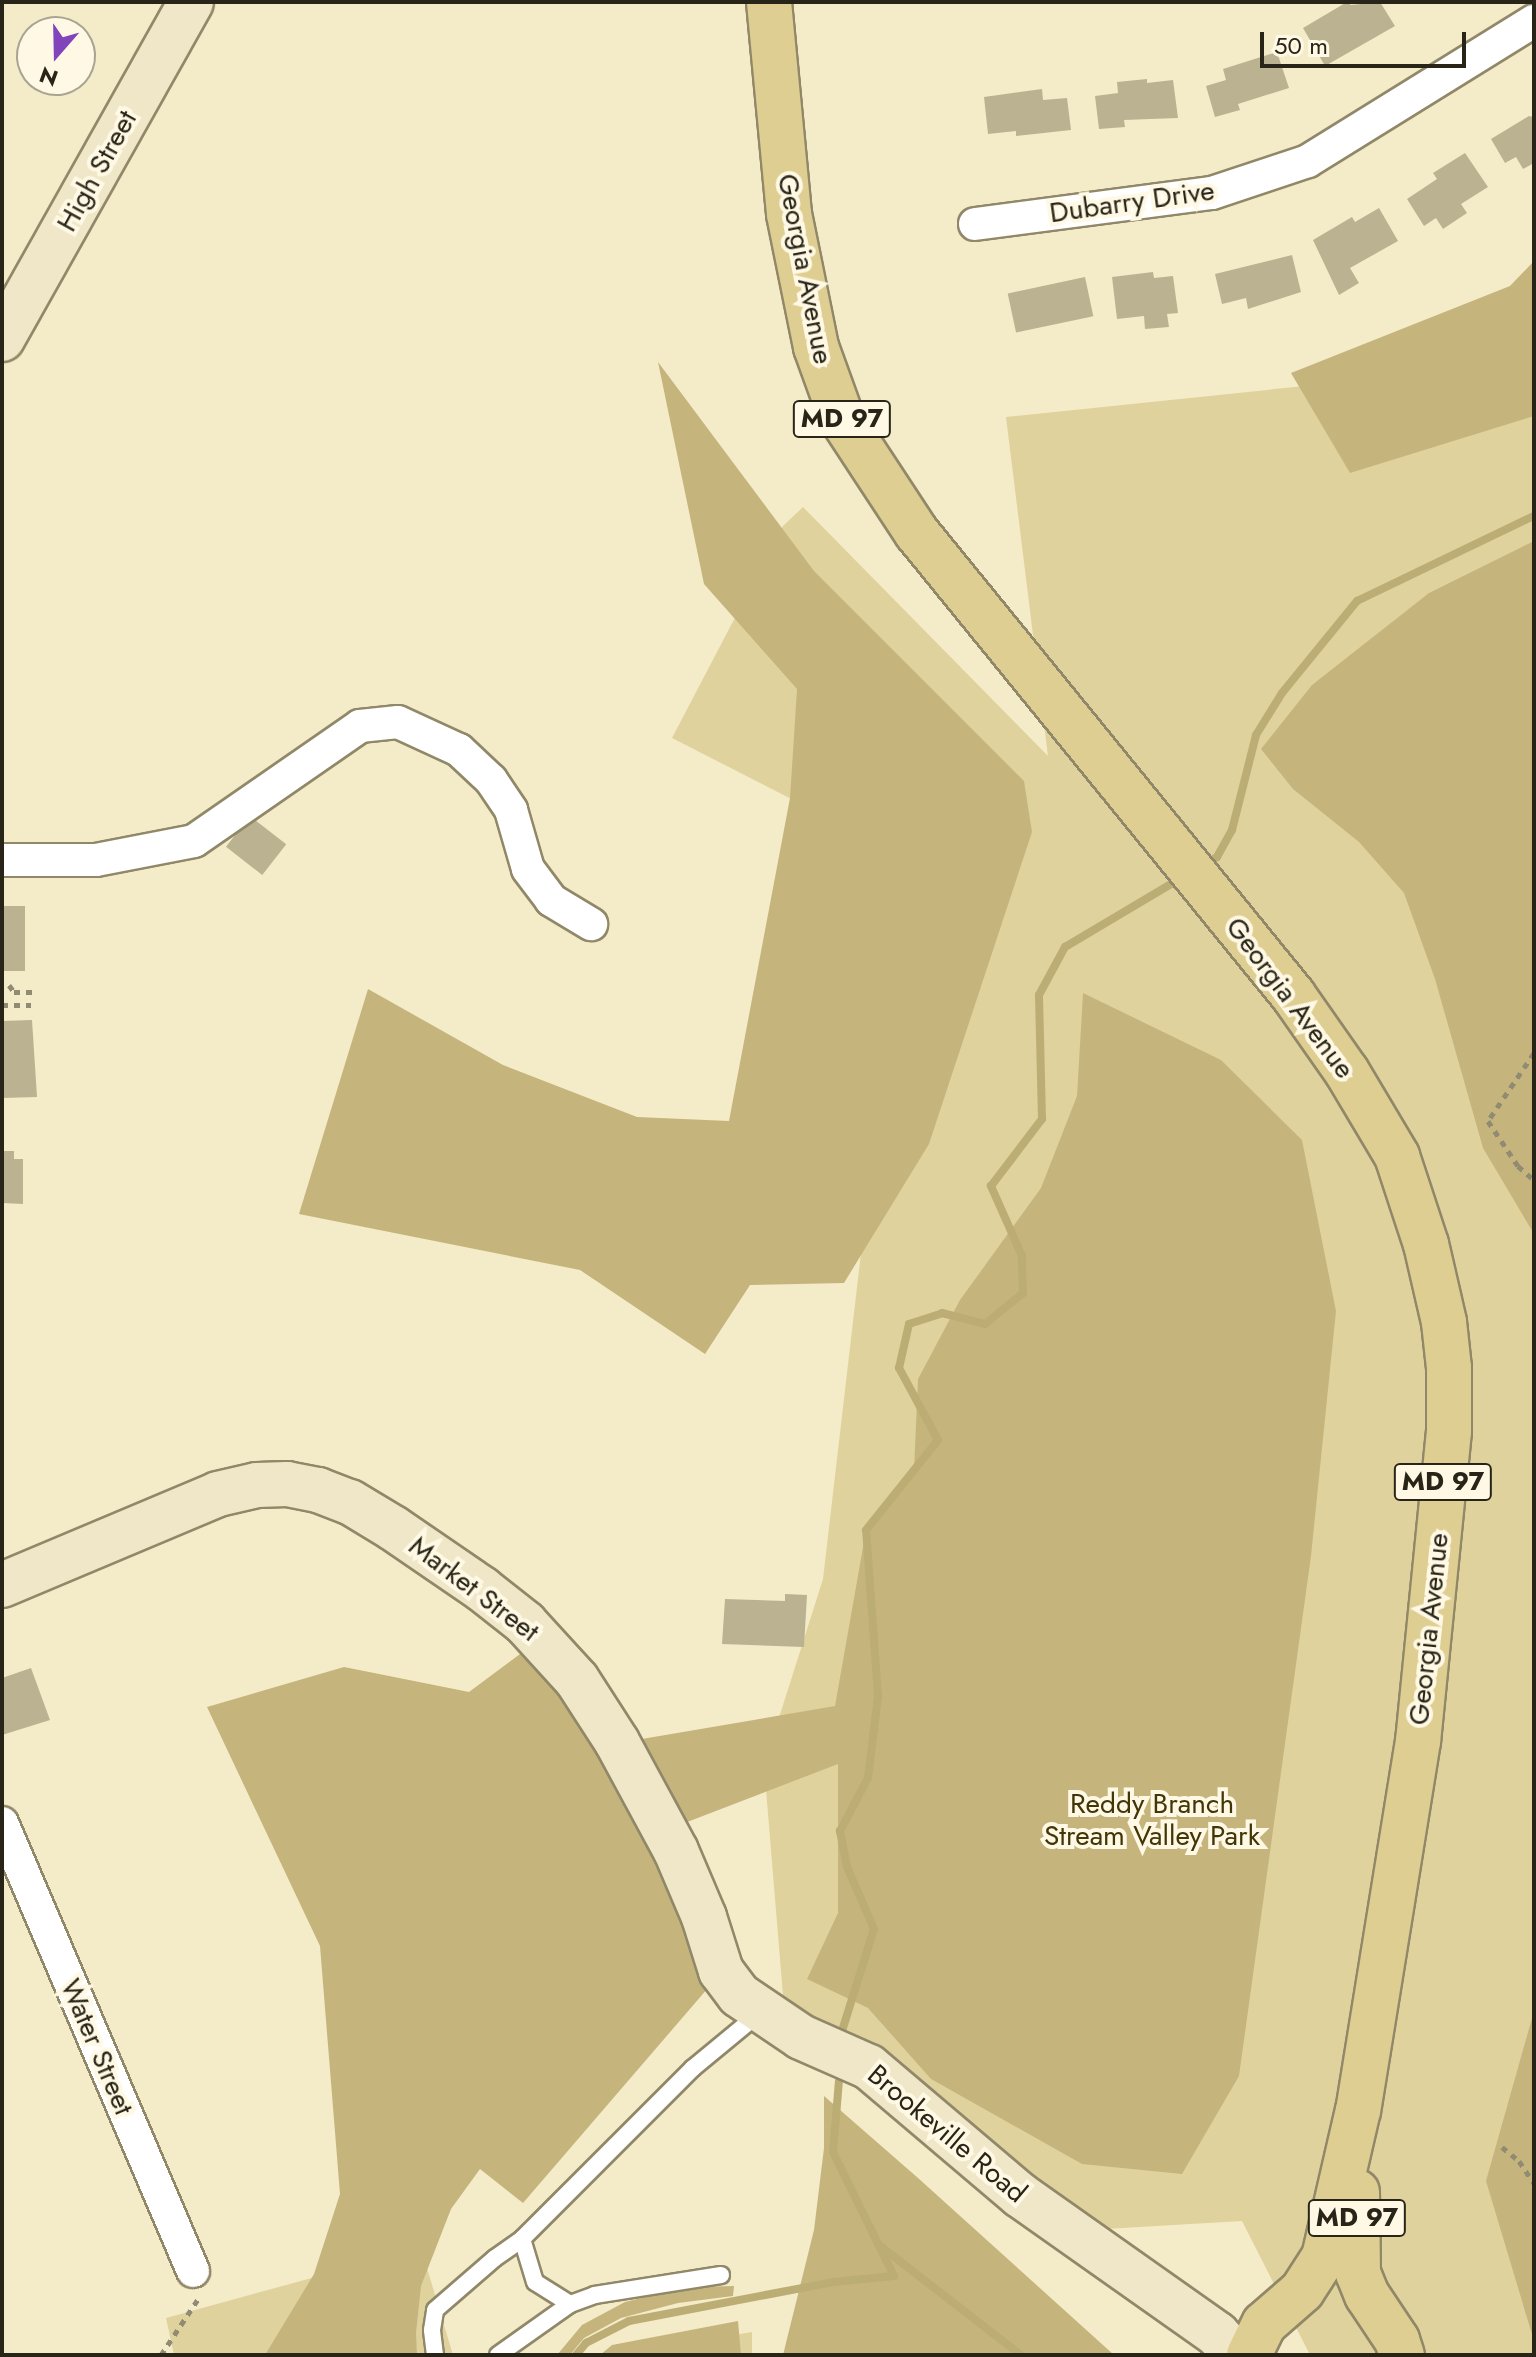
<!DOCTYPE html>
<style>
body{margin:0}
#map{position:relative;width:1536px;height:2357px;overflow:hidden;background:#f4ebc9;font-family:Jost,sans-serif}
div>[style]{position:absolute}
.green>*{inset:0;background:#e0d29d}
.forest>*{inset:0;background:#c5b57c}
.stream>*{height:8px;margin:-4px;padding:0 4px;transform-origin:4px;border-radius:4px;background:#bcad75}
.building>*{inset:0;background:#bbb291;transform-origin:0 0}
.path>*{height:5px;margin-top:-2.5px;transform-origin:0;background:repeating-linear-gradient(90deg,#918b73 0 6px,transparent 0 12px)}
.roads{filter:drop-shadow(2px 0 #908868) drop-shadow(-2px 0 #908868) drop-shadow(0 2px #908868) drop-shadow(0 -2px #908868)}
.lane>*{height:16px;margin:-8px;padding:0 8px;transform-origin:8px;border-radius:8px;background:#fff}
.street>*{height:32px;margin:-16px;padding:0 16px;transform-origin:16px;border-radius:16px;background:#fff}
.secondary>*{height:44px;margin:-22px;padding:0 22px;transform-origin:22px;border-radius:22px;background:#efe7c8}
.primary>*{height:44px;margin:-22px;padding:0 22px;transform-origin:22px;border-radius:22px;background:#dfce91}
span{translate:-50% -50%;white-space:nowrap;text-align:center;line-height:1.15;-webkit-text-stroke:8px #fef8e4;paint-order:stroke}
.shield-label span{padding:2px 6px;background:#fef8e4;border:2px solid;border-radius:6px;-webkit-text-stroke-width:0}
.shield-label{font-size:26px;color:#282518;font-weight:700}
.street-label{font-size:28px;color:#282518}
.park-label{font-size:28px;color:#423607}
.frame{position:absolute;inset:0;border:4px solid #282518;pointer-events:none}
.north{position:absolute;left:16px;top:16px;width:80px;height:80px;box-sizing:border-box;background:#fef8e4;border:2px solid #a8a492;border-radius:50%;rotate:200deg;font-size:22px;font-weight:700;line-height:32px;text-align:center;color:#282518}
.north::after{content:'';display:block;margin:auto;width:28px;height:36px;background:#8144ba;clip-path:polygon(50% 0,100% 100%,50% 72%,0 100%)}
.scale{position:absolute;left:1260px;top:32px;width:206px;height:36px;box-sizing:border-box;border:4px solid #282518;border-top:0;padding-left:10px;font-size:24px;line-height:28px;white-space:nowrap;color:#282518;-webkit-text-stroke:6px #fef8e4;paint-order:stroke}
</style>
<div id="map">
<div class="green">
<div style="clip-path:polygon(1534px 280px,1534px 2355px,1310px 2355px,1242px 2221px,1054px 2232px,786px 2032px,764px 1765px,823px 1579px,866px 1210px,813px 810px,672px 738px,783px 526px,803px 507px,1048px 756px,1006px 417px,1353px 381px)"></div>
<div style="clip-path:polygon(421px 2248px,453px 2355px,174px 2355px,166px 2318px)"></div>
<div style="clip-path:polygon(752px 2332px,752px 2355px,628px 2355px,629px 2353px)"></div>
</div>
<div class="forest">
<div style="clip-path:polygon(1534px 261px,1534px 416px,1350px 473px,1291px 373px,1510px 286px)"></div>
<div style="clip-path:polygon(658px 362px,814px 571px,1024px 781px,1032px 832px,929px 1144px,844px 1283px,750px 1285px,705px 1354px,580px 1270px,299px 1214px,368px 989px,503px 1065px,637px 1117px,729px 1121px,790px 798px,797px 689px,704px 584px)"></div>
<div style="clip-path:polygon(1534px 541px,1534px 1234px,1483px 1148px,1435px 979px,1404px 893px,1359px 842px,1293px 789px,1261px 749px,1312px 685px,1429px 593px)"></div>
<div style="clip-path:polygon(1083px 993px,1221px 1060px,1302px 1140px,1336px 1311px,1311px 1556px,1239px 2076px,1182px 2174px,1082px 2164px,931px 2079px,868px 2008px,807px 1979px,838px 1913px,838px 1764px,682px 1824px,636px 1740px,835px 1706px,866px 1530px,914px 1471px,918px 1379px,960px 1300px,1041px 1188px,1077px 1096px)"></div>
<div style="clip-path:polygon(528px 1648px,561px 1684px,662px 1859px,708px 1988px,523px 2203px,480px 2169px,451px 2209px,421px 2286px,416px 2333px,417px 2355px,265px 2355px,314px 2274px,340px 2194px,320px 1946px,207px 1707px,344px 1667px,469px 1692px)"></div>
<div style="clip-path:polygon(1534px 2011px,1534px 2341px,1486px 2181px)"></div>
<div style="clip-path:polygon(824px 2096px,918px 2178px,1114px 2355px,783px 2355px,814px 2230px,824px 2148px)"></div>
<div style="clip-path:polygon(734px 2286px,733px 2296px,678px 2303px,621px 2318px,584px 2338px,570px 2355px,557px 2355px,582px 2325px,625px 2302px,687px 2287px)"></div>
<div style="clip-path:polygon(738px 2321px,741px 2355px,600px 2355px,612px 2345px)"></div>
</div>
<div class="stream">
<div style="left:1205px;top:864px;width:14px;rotate:-30deg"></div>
<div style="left:1217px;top:857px;width:31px;rotate:-61deg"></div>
<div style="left:1232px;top:830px;width:98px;rotate:-75.8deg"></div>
<div style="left:1256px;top:735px;width:49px;rotate:-58.2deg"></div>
<div style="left:1282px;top:693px;width:119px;rotate:-50.8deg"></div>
<div style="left:1357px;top:601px;width:196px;rotate:-25.7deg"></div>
<div style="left:842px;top:2031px;width:107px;rotate:-72.6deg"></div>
<div style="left:874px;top:1929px;width:68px;rotate:-113.5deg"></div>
<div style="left:847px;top:1867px;width:37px;rotate:-101deg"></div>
<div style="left:840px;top:1831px;width:60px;rotate:-62.2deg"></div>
<div style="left:868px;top:1778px;width:83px;rotate:-83deg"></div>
<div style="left:878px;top:1696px;width:166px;rotate:-94.1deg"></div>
<div style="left:866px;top:1530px;width:115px;rotate:-51.3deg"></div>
<div style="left:938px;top:1440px;width:82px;rotate:-118.4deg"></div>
<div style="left:899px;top:1368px;width:45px;rotate:-77.2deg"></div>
<div style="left:909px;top:1324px;width:35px;rotate:-18deg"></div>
<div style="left:942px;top:1313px;width:44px;rotate:14.3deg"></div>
<div style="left:985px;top:1324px;width:49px;rotate:-39.2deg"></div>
<div style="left:1023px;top:1293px;width:37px;rotate:-92deg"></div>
<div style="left:1022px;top:1256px;width:77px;rotate:-113.9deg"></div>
<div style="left:991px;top:1186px;width:84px;rotate:-52.7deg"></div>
<div style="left:1042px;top:1119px;width:124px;rotate:-91.4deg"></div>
<div style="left:1039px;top:995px;width:55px;rotate:-61.6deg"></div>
<div style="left:1065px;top:947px;width:137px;rotate:-30.7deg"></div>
<div style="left:879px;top:2245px;width:180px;rotate:37.8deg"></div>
<div style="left:576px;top:2355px;width:16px;rotate:-50deg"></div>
<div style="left:586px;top:2343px;width:48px;rotate:-27.1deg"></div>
<div style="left:629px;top:2321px;width:209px;rotate:-10.8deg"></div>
<div style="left:834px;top:2282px;width:60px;rotate:-5.7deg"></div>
<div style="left:894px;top:2276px;width:138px;rotate:-116.2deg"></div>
<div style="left:833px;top:2152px;width:71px;rotate:-85.2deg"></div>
</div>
<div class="building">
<div style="clip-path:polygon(1347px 2px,1351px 5px,1380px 2px,1395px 26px,1325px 66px,1303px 28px)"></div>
<div style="clip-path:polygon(1277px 52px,1289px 88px,1238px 104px,1240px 110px,1215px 117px,1206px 86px,1226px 80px,1223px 69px)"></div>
<div style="clip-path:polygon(1147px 79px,1147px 83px,1173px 80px,1178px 118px,1124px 120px,1125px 127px,1099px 129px,1095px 96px,1118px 93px,1117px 82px)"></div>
<div style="clip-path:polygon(1042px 89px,1043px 100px,1067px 98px,1071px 130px,1016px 136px,1016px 131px,988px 134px,984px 97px)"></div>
<div style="clip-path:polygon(1529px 116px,1534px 117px,1534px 163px,1523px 169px,1516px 157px,1505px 163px,1491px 139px)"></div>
<div style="clip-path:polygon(1465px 153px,1488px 187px,1461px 204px,1467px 213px,1443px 229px,1436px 218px,1424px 226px,1407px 199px,1437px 179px,1433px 173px)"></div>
<div style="clip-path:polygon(1379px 208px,1398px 241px,1350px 268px,1359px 283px,1339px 295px,1313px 240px,1352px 217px,1355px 222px)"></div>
<div style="clip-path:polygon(1292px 255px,1301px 292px,1248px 309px,1246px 298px,1222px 304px,1215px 274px)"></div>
<div style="clip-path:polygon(1153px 272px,1154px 278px,1173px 276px,1178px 313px,1167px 314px,1169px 327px,1145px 329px,1144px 316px,1117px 319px,1112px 277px)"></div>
<div style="left:1085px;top:277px;width:40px;height:79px;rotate:78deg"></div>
<div style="left:250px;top:816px;width:46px;height:39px;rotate:38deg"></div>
<div style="left:2px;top:906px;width:23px;height:65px"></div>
<div style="clip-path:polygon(32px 1020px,37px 1097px,2px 1098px,2px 1021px)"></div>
<div style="clip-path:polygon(2px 1151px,14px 1151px,14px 1159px,23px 1159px,23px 1204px,2px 1203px)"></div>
<div style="clip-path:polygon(785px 1594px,807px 1595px,804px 1647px,722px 1644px,725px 1599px,785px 1601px)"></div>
<div style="clip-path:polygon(31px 1668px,50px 1720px,2px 1735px,2px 1678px)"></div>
</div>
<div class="path">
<div style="left:9px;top:985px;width:9px;rotate:54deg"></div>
<div style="left:14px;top:992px;width:18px"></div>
<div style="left:2px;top:1005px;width:29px"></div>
<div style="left:1534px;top:1053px;width:82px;rotate:124.1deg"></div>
<div style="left:1488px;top:1121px;width:54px;rotate:56.3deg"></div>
<div style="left:1518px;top:1166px;width:21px;rotate:41deg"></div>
<div style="left:1502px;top:2147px;width:22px;rotate:39deg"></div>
<div style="left:1519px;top:2161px;width:27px;rotate:56deg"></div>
<div style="left:161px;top:2355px;width:67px;rotate:-56.5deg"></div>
</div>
<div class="roads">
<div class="lane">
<div style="left:721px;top:2275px;width:128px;rotate:171deg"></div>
<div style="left:595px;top:2295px;width:27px;rotate:160deg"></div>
<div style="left:570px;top:2304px;width:41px;rotate:-147.8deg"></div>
<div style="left:535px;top:2282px;width:45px;rotate:-106.8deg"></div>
<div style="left:522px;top:2239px;width:242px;rotate:-45deg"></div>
<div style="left:693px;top:2068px;width:88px;rotate:-39.5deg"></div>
<div style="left:435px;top:2355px;width:25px;rotate:-97deg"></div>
<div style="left:432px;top:2330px;width:20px;rotate:-81deg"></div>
<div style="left:435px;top:2310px;width:79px;rotate:-40.9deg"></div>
<div style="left:495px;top:2258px;width:33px;rotate:-35deg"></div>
<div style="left:498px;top:2355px;width:88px;rotate:-35.3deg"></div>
</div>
<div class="street">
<div style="left:975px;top:224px;width:239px;rotate:-7.5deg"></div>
<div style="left:1212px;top:193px;width:101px;rotate:-18.4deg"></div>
<div style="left:1308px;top:161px;width:266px;rotate:-31.8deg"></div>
<div style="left:2px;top:860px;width:94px"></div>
<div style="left:96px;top:860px;width:100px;rotate:-11deg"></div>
<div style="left:194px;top:841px;width:202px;rotate:-34.7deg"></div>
<div style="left:360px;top:726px;width:38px;rotate:-6deg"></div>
<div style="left:398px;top:722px;width:67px;rotate:24.7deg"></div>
<div style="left:459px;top:750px;width:44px;rotate:43.2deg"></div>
<div style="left:491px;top:780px;width:36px;rotate:56deg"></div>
<div style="left:511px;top:810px;width:61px;rotate:73.9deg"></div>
<div style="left:528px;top:869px;width:39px;rotate:53deg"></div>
<div style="left:551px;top:900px;width:47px;rotate:31deg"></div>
<div style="left:2px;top:1823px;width:487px;rotate:66.9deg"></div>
</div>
<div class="secondary">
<div style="left:2px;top:339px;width:386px;rotate:-60.7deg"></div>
<div style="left:2px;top:1585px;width:234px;rotate:-22.8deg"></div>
<div style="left:218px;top:1494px;width:40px;rotate:-13deg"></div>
<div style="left:257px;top:1485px;width:30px;rotate:-2deg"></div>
<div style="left:287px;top:1484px;width:32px;rotate:11deg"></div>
<div style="left:318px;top:1490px;width:34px;rotate:21deg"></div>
<div style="left:350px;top:1502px;width:50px;rotate:31.2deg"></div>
<div style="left:393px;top:1528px;width:108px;rotate:34.4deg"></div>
<div style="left:482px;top:1589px;width:55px;rotate:38.3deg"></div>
<div style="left:525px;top:1623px;width:77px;rotate:47.6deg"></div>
<div style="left:577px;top:1680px;width:74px;rotate:57.2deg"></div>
<div style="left:617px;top:1742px;width:124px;rotate:61.6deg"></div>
<div style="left:676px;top:1851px;width:72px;rotate:67deg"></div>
<div style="left:704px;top:1917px;width:57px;rotate:72.5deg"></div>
<div style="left:721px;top:1971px;width:30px;rotate:53deg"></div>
<div style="left:739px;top:1995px;width:75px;rotate:34.1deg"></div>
<div style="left:801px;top:2037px;width:74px;rotate:23.8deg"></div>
<div style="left:869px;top:2067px;width:198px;rotate:40.3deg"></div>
<div style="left:1020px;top:2195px;width:241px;rotate:35.2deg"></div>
<div style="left:1217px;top:2334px;width:28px;rotate:48deg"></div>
</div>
<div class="primary">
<div style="left:769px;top:2px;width:213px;rotate:84.6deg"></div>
<div style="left:789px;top:214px;width:136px;rotate:78.5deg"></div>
<div style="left:816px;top:347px;width:77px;rotate:70.1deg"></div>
<div style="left:842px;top:419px;width:136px;rotate:56.7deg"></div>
<div style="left:917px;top:533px;width:596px;rotate:50.86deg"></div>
<div style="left:1293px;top:995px;width:94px;rotate:55deg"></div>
<div style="left:1347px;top:1072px;width:98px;rotate:59.2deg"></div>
<div style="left:1397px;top:1156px;width:93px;rotate:71.8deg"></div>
<div style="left:1426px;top:1244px;width:80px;rotate:77deg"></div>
<div style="left:1444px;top:1322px;width:46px;rotate:83.8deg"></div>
<div style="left:1449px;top:1368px;width:63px;rotate:90deg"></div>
<div style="left:1449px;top:1431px;width:312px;rotate:95.7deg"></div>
<div style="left:1418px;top:1741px;width:374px;rotate:99.2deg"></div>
<div style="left:1358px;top:2110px;width:151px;rotate:103deg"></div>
<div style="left:1324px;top:2257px;width:40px;rotate:122.9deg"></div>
<div style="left:1302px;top:2291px;width:50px;rotate:139deg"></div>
<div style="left:1264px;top:2324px;width:34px;rotate:116deg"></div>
<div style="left:1357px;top:2192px;width:81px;rotate:89.3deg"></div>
<div style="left:1358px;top:2273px;width:24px;rotate:68deg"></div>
<div style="left:1367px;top:2295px;width:54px;rotate:56.3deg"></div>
<div style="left:1397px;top:2340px;width:16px;rotate:72deg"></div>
</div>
</div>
<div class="shield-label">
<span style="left:842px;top:419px">MD 97</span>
<span style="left:1443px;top:1482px">MD 97</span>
<span style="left:1357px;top:2218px">MD 97</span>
</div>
<div class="street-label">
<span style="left:97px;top:171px;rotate:-61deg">High Street</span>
<span style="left:1132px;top:202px;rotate:-8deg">Dubarry Drive</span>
<span style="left:805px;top:269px;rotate:79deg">Georgia Avenue</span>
<span style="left:1290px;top:998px;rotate:53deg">Georgia Avenue</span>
<span style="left:474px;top:1589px;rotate:37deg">Market Street</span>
<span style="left:1429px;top:1629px;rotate:-84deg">Georgia Avenue</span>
<span style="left:97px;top:2047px;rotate:67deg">Water Street</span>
<span style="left:947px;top:2134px;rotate:40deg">Brookeville Road</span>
</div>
<div class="park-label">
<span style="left:1152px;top:1820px">Reddy Branch<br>Stream Valley Park</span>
</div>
<div class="frame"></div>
<div class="north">N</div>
<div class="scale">50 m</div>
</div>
